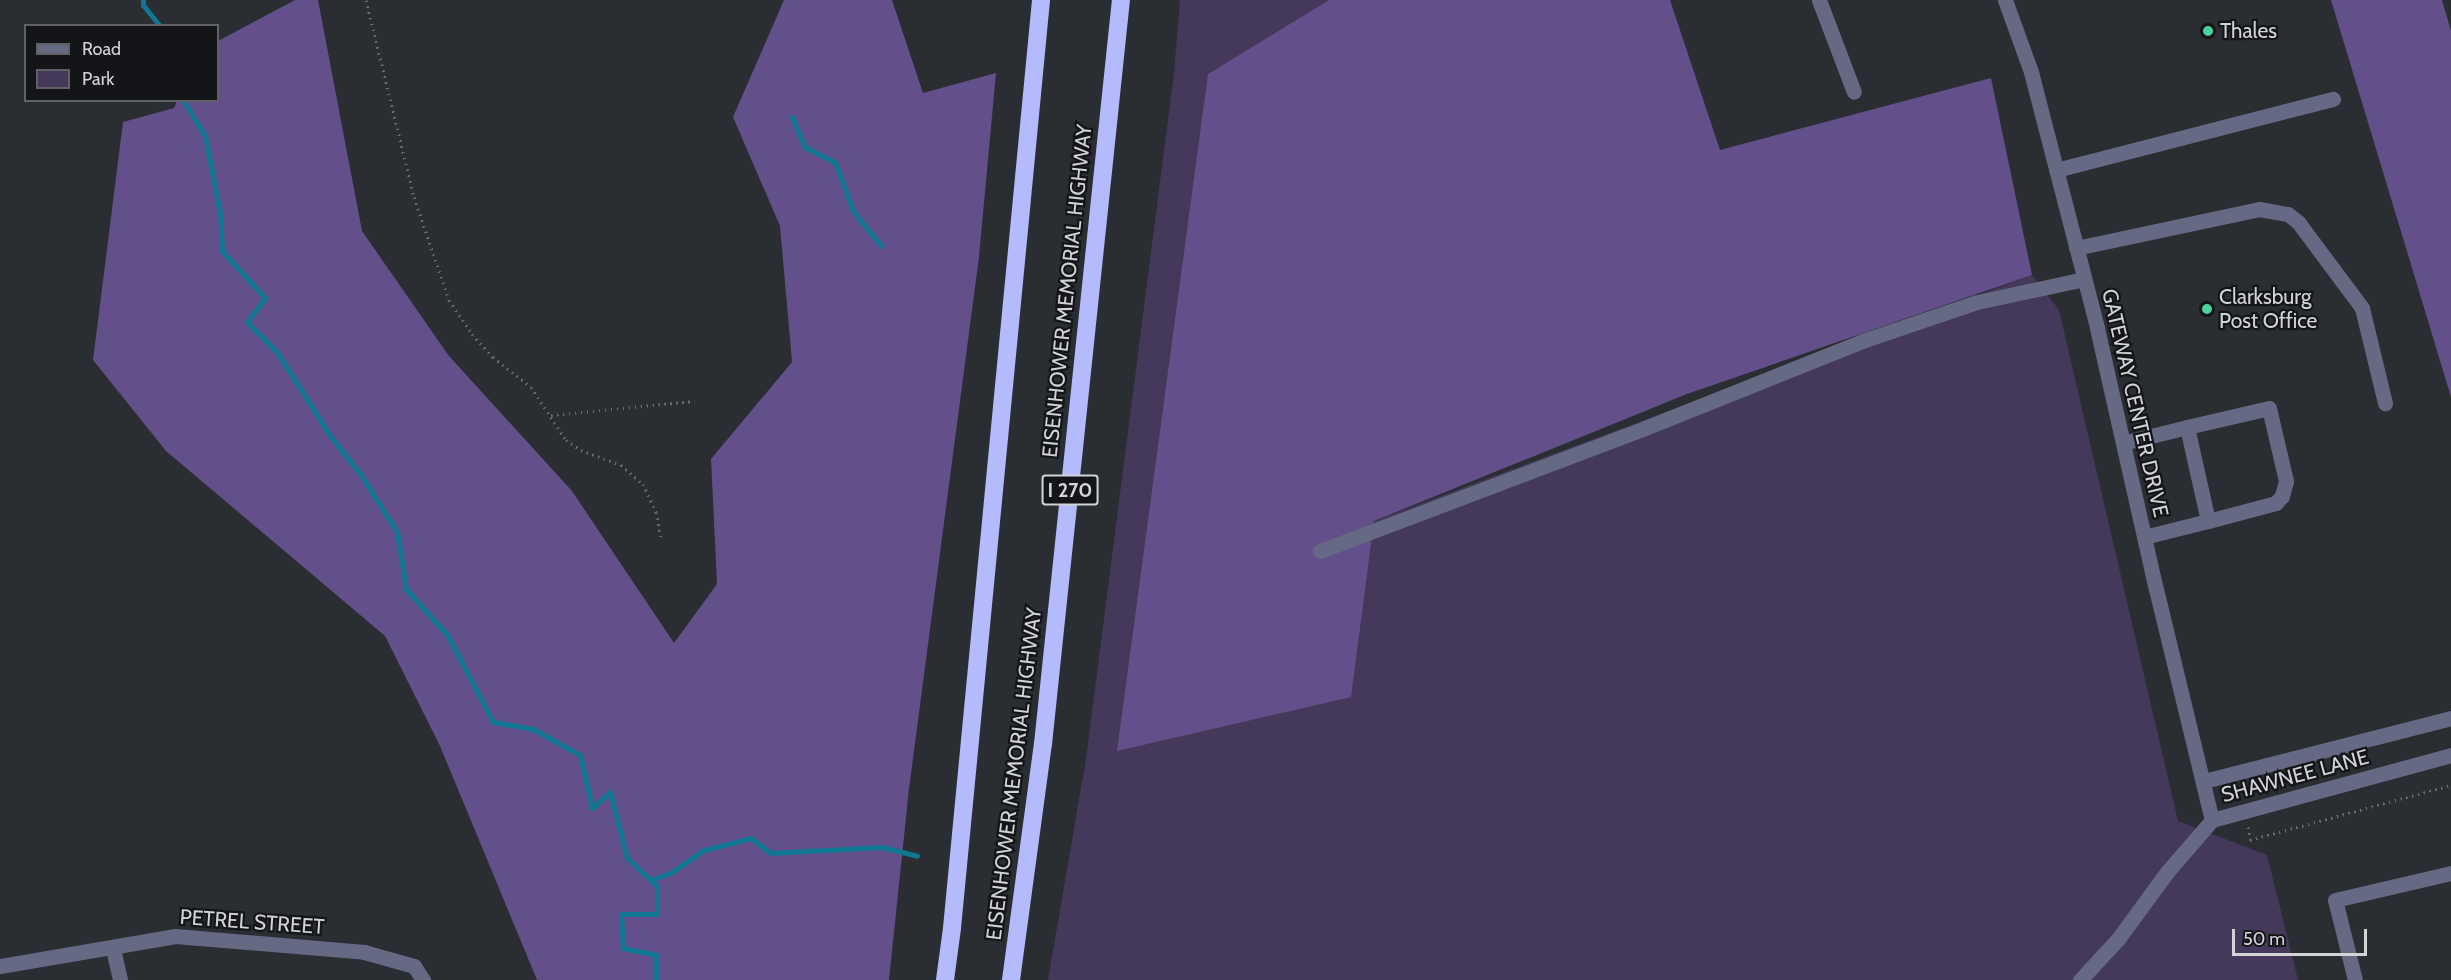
<!DOCTYPE html>
<style>
body{margin:0}
#map{position:relative;width:2451px;height:980px;overflow:hidden;background:#2a2d32;font-family:Cabin,sans-serif}
div>[style]{position:absolute}
.green>*{inset:0;background:#44395a}
.forest>*{inset:0;background:#634f89}
.stream>*{height:5px;margin:-2.5px;padding:0 2.5px;transform-origin:2.5px;border-radius:2.5px;background:#0f7791}
.path>*{height:3px;margin-top:-1.5px;transform-origin:0;background:repeating-linear-gradient(90deg,#696b70 0 1.5px,transparent 0 6px)}
.minor>*{height:15px;margin:-7.5px;padding:0 7.5px;transform-origin:7.5px;border-radius:7.5px;background:#666984}
.highway>*{height:18px;margin:-9px;padding:0 9px;transform-origin:9px;border-radius:9px;background:#b4bbfd}
.dots>*{width:16px;height:16px;translate:-50% -50%;box-sizing:border-box;border:3px solid #141518;border-radius:50%}
span{translate:-50% -50%;white-space:nowrap;text-align:center;line-height:1.15;-webkit-text-stroke:4.5px #141518;paint-order:stroke}
.shield-label span{padding:2px 4px;background:#141518;border:2px solid;border-radius:4px;-webkit-text-stroke-width:0}
.shield-label{font-size:20px;color:#d1d3d7;font-weight:700}
.poi-label{font-size:21px;color:#d1d3d7}
.left{translate:0 -50%;text-align:left}
.street-label{font-size:21px;color:#d1d3d7}
.legend{position:absolute;left:24px;top:24px;width:195px;height:78px;box-sizing:border-box;background:#141518;border:2px solid #606164;margin:0;padding:8px 10px;list-style:none;font-size:18px;color:#d1d3d7}
.legend li{display:flex;align-items:center;gap:12px;height:30px}
.legend b{width:30px;border:2px solid #606164}
.scale{position:absolute;left:2232px;top:929px;width:135px;height:27px;box-sizing:border-box;border:3px solid #d1d3d7;border-top:0;padding-left:8px;font-size:18px;line-height:21px;white-space:nowrap;color:#d1d3d7;-webkit-text-stroke:4px #141518;paint-order:stroke}
</style>
<div id="map">
<div class="green">
<div style="clip-path:polygon(1180px 0,1329px 0,1208px 74px,1371px 543px,1374px 521px,2032px 275px,2059px 310px,2178px 821px,2267px 855px,2298px 980px,1048px 980px,1086px 759px,1174px 73px)"></div>
</div>
<div class="forest">
<div style="clip-path:polygon(295px 0,318px 0,362px 231px,449px 356px,572px 491px,674px 643px,717px 584px,711px 459px,792px 362px,780px 226px,733px 117px,784px 0,892px 0,923px 93px,996px 73px,979px 257px,909px 789px,889px 980px,537px 980px,440px 746px,385px 636px,166px 451px,93px 360px,123px 122px,174px 108px,177px 101px,218px 100px,218px 41px)"></div>
<div style="clip-path:polygon(1329px 0,1670px 0,1720px 150px,1991px 78px,2032px 275px,1687px 394px,1374px 521px,1351px 697px,1117px 751px,1208px 74px)"></div>
<div style="clip-path:polygon(2331px 0,2442px 0,2451px 31px,2451px 397px)"></div>
</div>
<div class="stream">
<div style="left:143px;top:0;width:5px;rotate:90deg"></div>
<div style="left:143px;top:5px;width:27px;rotate:51deg"></div>
<div style="left:183px;top:100px;width:42px;rotate:58.6deg"></div>
<div style="left:205px;top:136px;width:78px;rotate:79deg"></div>
<div style="left:220px;top:213px;width:38px;rotate:87deg"></div>
<div style="left:222px;top:251px;width:64px;rotate:47.5deg"></div>
<div style="left:265px;top:298px;width:30px;rotate:127deg"></div>
<div style="left:247px;top:322px;width:42px;rotate:45deg"></div>
<div style="left:277px;top:352px;width:101px;rotate:57.6deg"></div>
<div style="left:331px;top:437px;width:48px;rotate:51.7deg"></div>
<div style="left:361px;top:475px;width:67px;rotate:57.7deg"></div>
<div style="left:397px;top:532px;width:58px;rotate:81deg"></div>
<div style="left:406px;top:589px;width:63px;rotate:48.2deg"></div>
<div style="left:448px;top:636px;width:97px;rotate:62.4deg"></div>
<div style="left:493px;top:722px;width:41px;rotate:9.9deg"></div>
<div style="left:533px;top:729px;width:54px;rotate:29deg"></div>
<div style="left:580px;top:755px;width:54px;rotate:77.2deg"></div>
<div style="left:592px;top:808px;width:24px;rotate:-42deg"></div>
<div style="left:610px;top:792px;width:68px;rotate:75.6deg"></div>
<div style="left:627px;top:858px;width:41px;rotate:43deg"></div>
<div style="left:657px;top:886px;width:28px;rotate:90deg"></div>
<div style="left:657px;top:914px;width:36px;rotate:180deg"></div>
<div style="left:621px;top:914px;width:34px;rotate:87deg"></div>
<div style="left:623px;top:948px;width:34px;rotate:12deg"></div>
<div style="left:656px;top:955px;width:25px;rotate:90deg"></div>
<div style="left:792px;top:117px;width:33px;rotate:67deg"></div>
<div style="left:805px;top:147px;width:34px;rotate:27deg"></div>
<div style="left:835px;top:162px;width:52px;rotate:69.8deg"></div>
<div style="left:853px;top:211px;width:45px;rotate:51.3deg"></div>
<div style="left:651px;top:880px;width:22px;rotate:-21deg"></div>
<div style="left:672px;top:872px;width:39px;rotate:-35deg"></div>
<div style="left:704px;top:850px;width:49px;rotate:-14.3deg"></div>
<div style="left:751px;top:838px;width:24px;rotate:38deg"></div>
<div style="left:770px;top:853px;width:112px;rotate:-3.1deg"></div>
<div style="left:882px;top:847px;width:36px;rotate:14deg"></div>
</div>
<div class="path">
<div style="left:366px;top:0;width:203px;rotate:76.3deg"></div>
<div style="left:414px;top:197px;width:109px;rotate:71.2deg"></div>
<div style="left:449px;top:300px;width:41px;rotate:55.9deg"></div>
<div style="left:472px;top:334px;width:31px;rotate:48deg"></div>
<div style="left:493px;top:357px;width:48px;rotate:38.3deg"></div>
<div style="left:531px;top:387px;width:64px;rotate:56.6deg"></div>
<div style="left:566px;top:440px;width:18px;rotate:34deg"></div>
<div style="left:581px;top:450px;width:43px;rotate:20.6deg"></div>
<div style="left:621px;top:465px;width:29px;rotate:41deg"></div>
<div style="left:643px;top:484px;width:31px;rotate:65deg"></div>
<div style="left:656px;top:512px;width:25px;rotate:79deg"></div>
<div style="left:551px;top:415px;width:144px;rotate:-5.6deg"></div>
<div style="left:2248px;top:827px;width:13px;rotate:81deg"></div>
<div style="left:2250px;top:840px;width:208px;rotate:-15.3deg"></div>
</div>
<div class="minor">
<div style="left:1819px;top:0;width:98px;rotate:69.2deg"></div>
<div style="left:2005px;top:0;width:77px;rotate:70.1deg"></div>
<div style="left:2031px;top:72px;width:264px;rotate:75.5deg"></div>
<div style="left:2097px;top:328px;width:268px;rotate:77.3deg"></div>
<div style="left:2156px;top:589px;width:238px;rotate:76.4deg"></div>
<div style="left:2056px;top:170px;width:286px;rotate:-14.4deg"></div>
<div style="left:2076px;top:248px;width:187px;rotate:-12deg"></div>
<div style="left:2259px;top:209px;width:29px;rotate:10deg"></div>
<div style="left:2288px;top:214px;width:13px;rotate:39deg"></div>
<div style="left:2298px;top:222px;width:107px;rotate:53.3deg"></div>
<div style="left:2362px;top:308px;width:98px;rotate:76.4deg"></div>
<div style="left:2187px;top:427px;width:84px;rotate:-13deg"></div>
<div style="left:2269px;top:408px;width:75px;rotate:76.9deg"></div>
<div style="left:2286px;top:481px;width:16px;rotate:105deg"></div>
<div style="left:2282px;top:496px;width:9px;rotate:131deg"></div>
<div style="left:2276px;top:503px;width:70px;rotate:165.2deg"></div>
<div style="left:2123px;top:443px;width:66px;rotate:-14deg"></div>
<div style="left:2187px;top:427px;width:96px;rotate:77.4deg"></div>
<div style="left:2208px;top:521px;width:66px;rotate:166deg"></div>
<div style="left:1320px;top:551px;width:347px;rotate:-20.7deg"></div>
<div style="left:1645px;top:428px;width:234px;rotate:-21.8deg"></div>
<div style="left:1862px;top:341px;width:121px;rotate:-18.7deg"></div>
<div style="left:1977px;top:302px;width:109px;rotate:-12.1deg"></div>
<div style="left:2204px;top:781px;width:255px;rotate:-14.3deg"></div>
<div style="left:113px;top:949px;width:32px;rotate:77deg"></div>
<div style="left:0;top:966px;width:178px;rotate:-9.7deg"></div>
<div style="left:175px;top:936px;width:190px;rotate:4.8deg"></div>
<div style="left:364px;top:952px;width:52px;rotate:15.6deg"></div>
<div style="left:414px;top:966px;width:17px;rotate:57deg"></div>
<div style="left:2080px;top:980px;width:56px;rotate:-47.2deg"></div>
<div style="left:2118px;top:939px;width:83px;rotate:-53.8deg"></div>
<div style="left:2167px;top:872px;width:69px;rotate:-49.1deg"></div>
<div style="left:2212px;top:820px;width:248px;rotate:-15.2deg"></div>
<div style="left:2355px;top:980px;width:82px;rotate:-104deg"></div>
<div style="left:2335px;top:900px;width:119px;rotate:-13.1deg"></div>
</div>
<div class="highway">
<div style="left:945px;top:980px;width:52px;rotate:-82.3deg"></div>
<div style="left:952px;top:928px;width:932px;rotate:-84.52deg"></div>
<div style="left:1011px;top:980px;width:238px;rotate:-82.3deg"></div>
<div style="left:1043px;top:744px;width:748px;rotate:-84.02deg"></div>
</div>
<div class="dots">
<div style="left:2208px;top:31px;background:#4ad49c"></div>
<div style="left:2207px;top:309px;background:#4ad49c"></div>
</div>
<div class="shield-label">
<span style="left:1070px;top:490px">I 270</span>
</div>
<div class="poi-label">
<span class="left" style="left:2220px;top:31px">Thales</span>
<span class="left" style="left:2219px;top:309px">Clarksburg<br>Post Office</span>
</div>
<div class="street-label">
<span style="left:1067px;top:291px;rotate:-84deg">EISENHOWER MEMORIAL HIGHWAY</span>
<span style="left:2135px;top:403px;rotate:77deg">GATEWAY CENTER DRIVE</span>
<span style="left:1014px;top:774px;rotate:-83deg">EISENHOWER MEMORIAL HIGHWAY</span>
<span style="left:2295px;top:776px;rotate:-15deg">SHAWNEE LANE</span>
<span style="left:252px;top:922px;rotate:4deg">PETREL STREET</span>
</div>
<ul class="legend">
<li><b style="height:8px;background:#666984"></b>Road</li>
<li><b style="height:16px;background:#44395a"></b>Park</li>
</ul>
<div class="scale">50 m</div>
</div>
